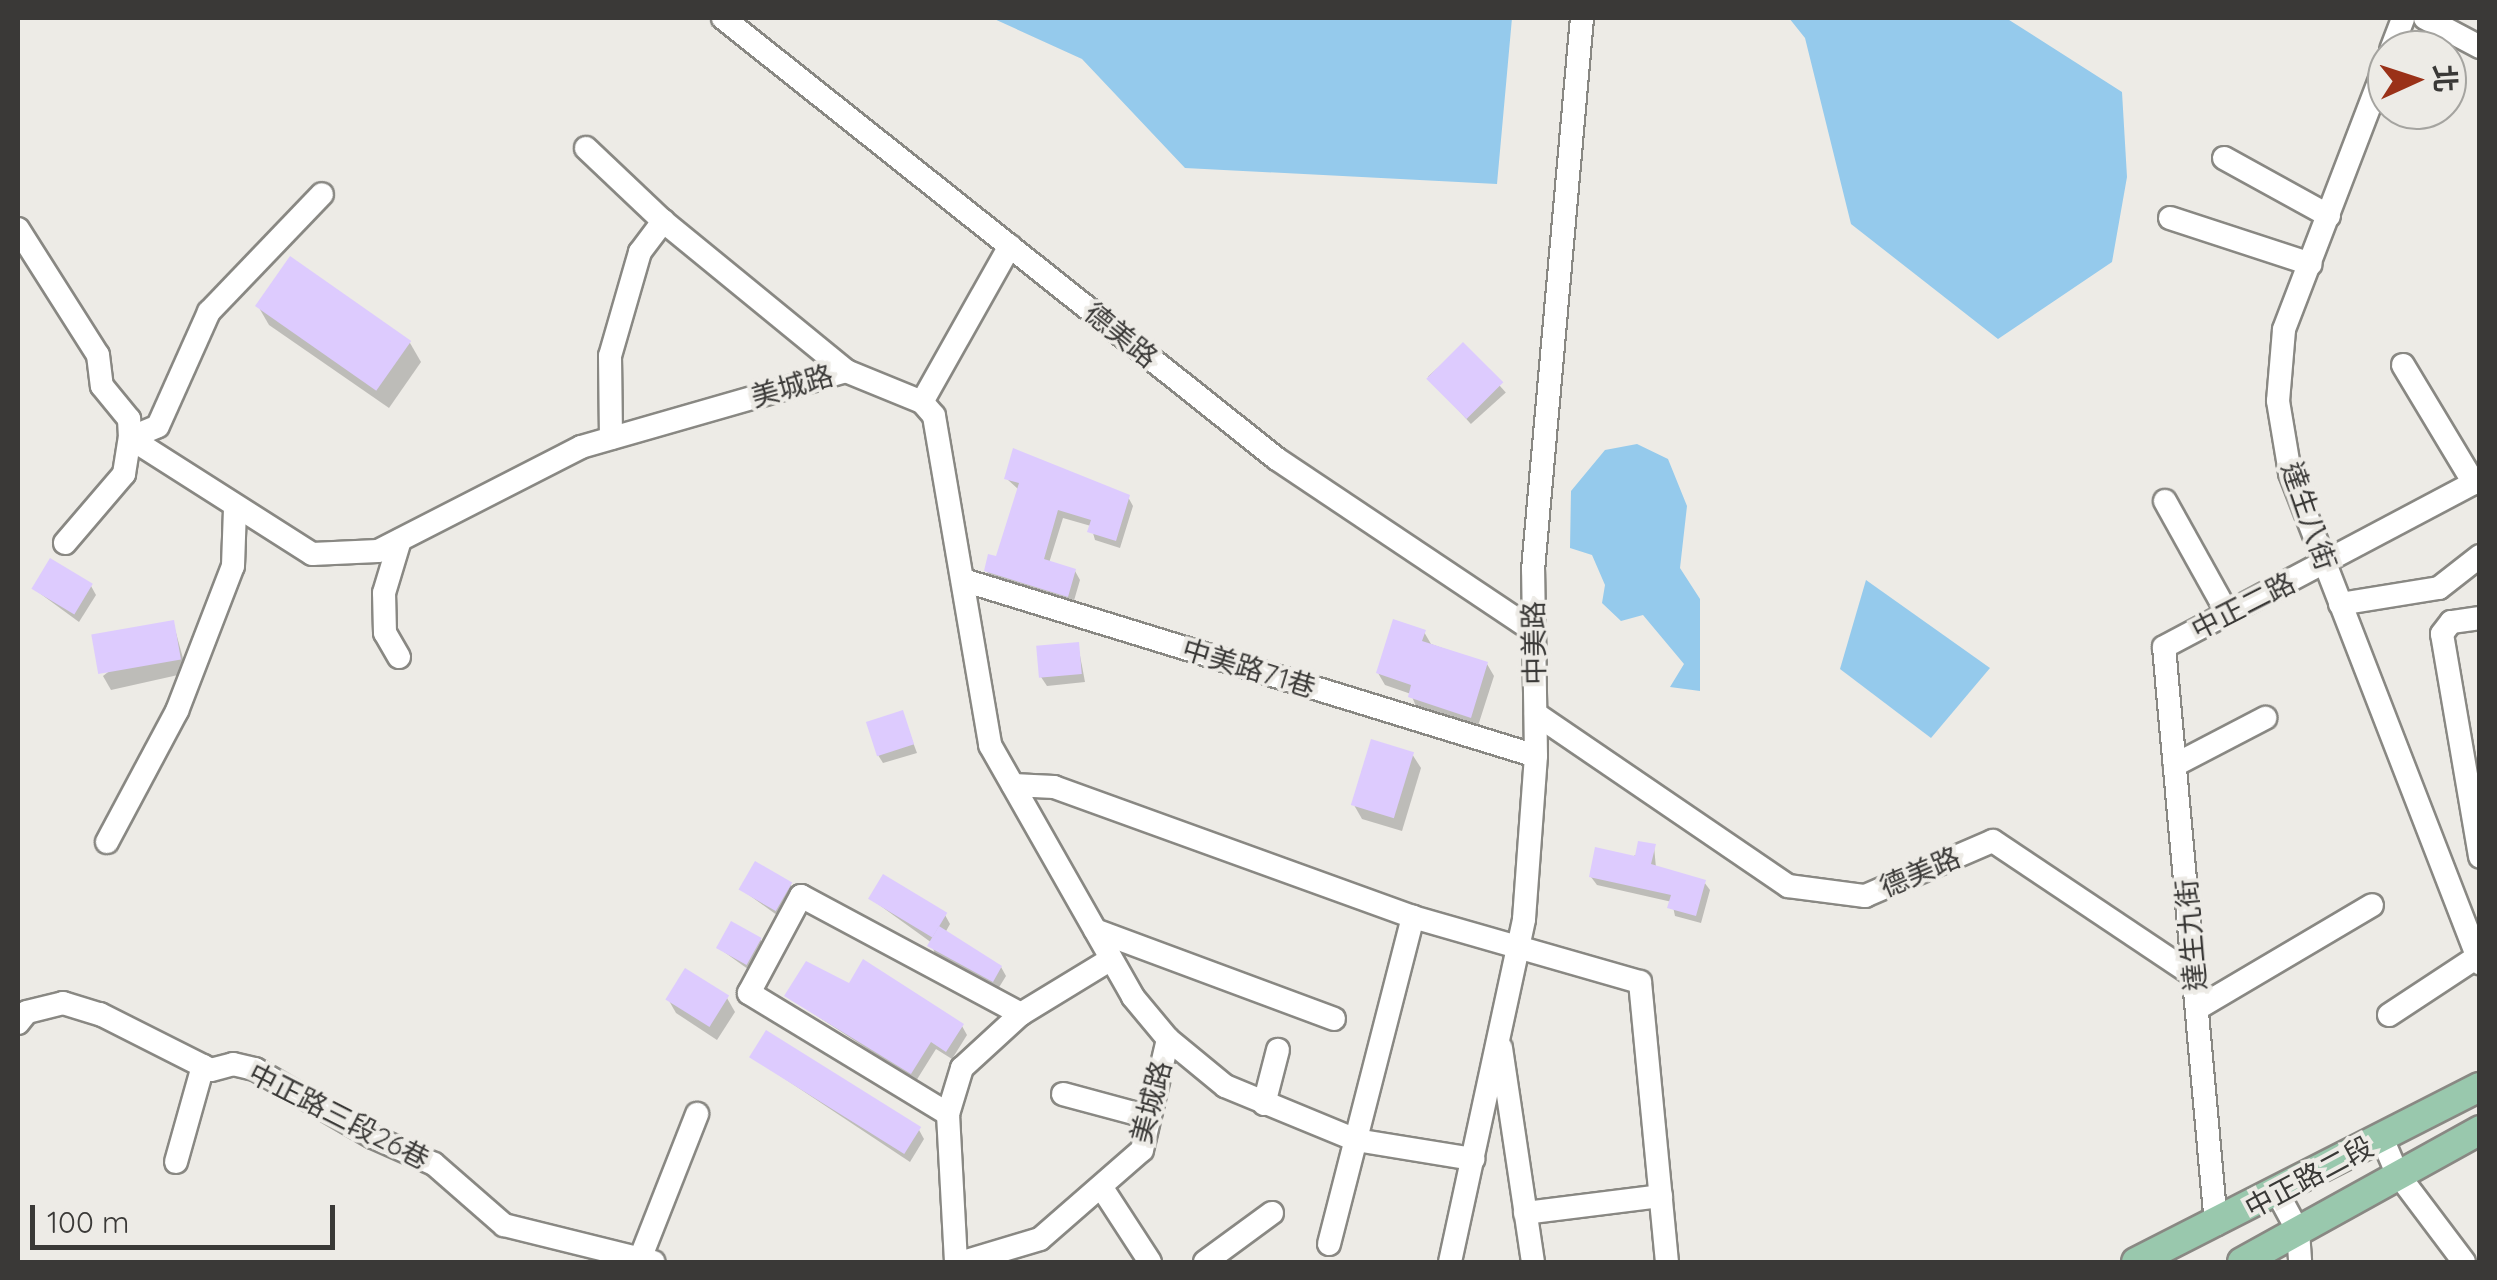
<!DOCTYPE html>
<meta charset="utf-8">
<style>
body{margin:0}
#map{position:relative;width:2497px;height:1280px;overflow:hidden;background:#edebe6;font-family:Quicksand,"Noto Sans TC",sans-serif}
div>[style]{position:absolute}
.water>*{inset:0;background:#95caec}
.shadow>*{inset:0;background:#0003;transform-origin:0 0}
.building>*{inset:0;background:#ddcbfe;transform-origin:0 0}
.roads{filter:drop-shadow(2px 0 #898883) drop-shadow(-2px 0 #898883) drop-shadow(0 2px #898883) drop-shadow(0 -2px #898883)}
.minor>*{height:22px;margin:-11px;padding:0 11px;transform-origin:11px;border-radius:11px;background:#fff}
.major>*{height:28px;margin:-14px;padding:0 14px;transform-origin:14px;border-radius:14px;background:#99c8ad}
span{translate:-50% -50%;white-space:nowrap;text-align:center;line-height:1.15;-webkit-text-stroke:8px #edebe6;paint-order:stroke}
.street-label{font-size:28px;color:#3a3937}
.frame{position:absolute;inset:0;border:20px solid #3a3937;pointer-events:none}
.north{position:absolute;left:2367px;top:30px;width:100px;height:100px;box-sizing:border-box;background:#edebe6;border:2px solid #a5a4a0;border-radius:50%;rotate:87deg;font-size:28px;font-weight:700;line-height:40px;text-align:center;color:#3a3937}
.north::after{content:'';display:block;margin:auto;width:35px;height:45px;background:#9a3118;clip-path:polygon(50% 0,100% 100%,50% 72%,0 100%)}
.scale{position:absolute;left:30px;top:1205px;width:305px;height:45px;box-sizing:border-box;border:5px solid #3a3937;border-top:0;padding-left:12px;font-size:30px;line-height:35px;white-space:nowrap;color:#3a3937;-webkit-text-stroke:8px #edebe6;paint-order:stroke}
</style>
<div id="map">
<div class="water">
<div style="clip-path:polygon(992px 18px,1512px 18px,1497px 184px,1185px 168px,1082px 59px)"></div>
<div style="clip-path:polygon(1789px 18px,2006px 18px,2122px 92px,2127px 177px,2112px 262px,1998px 339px,1851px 224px,1805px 38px)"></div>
<div style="clip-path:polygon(1637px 444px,1668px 459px,1687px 506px,1680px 568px,1700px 599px,1700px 691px,1670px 687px,1684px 664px,1643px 615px,1621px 621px,1602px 603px,1605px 585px,1592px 555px,1570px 548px,1571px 491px,1605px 450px)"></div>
<div style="clip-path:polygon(1866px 580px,1990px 668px,1931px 738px,1840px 669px)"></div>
</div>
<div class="shadow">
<div style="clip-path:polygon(258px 306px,410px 343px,421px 362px,389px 408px,269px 325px)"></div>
<div style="left:1463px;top:345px;width:64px;height:47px;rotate:48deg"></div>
<div style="clip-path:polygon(1007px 479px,1128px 497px,1133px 506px,1120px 548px,1095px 540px,1091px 526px,1063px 518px,1049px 563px,1075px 571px,1080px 580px,1073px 604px,992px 579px,986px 570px,998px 559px,1019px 490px)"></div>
<div style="clip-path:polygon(91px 586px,96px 595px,79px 622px,34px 589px)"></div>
<div style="clip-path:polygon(173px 622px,187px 673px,111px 690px,103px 676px)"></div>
<div style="clip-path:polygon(1424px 632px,1431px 644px,1487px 664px,1494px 676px,1477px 729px,1417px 709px,1411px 694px,1385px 685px,1378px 673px)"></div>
<div style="clip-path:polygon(1078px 645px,1085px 682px,1047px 686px,1041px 677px)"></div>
<div style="clip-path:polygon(902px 713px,917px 753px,883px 763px,878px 755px)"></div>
<div style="clip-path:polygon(1412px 754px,1421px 768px,1402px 831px,1362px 819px,1354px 805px)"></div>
<div style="clip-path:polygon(1654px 846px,1656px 868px,1704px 882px,1710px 890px,1701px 923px,1675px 916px,1672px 902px,1597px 885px,1591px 877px)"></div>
<div style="clip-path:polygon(790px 884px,795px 892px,781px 918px,742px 890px)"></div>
<div style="clip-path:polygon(871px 899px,945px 915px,950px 924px,945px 933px,1001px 967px,1006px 976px,998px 989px,935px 955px,932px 943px)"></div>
<div style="clip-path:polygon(760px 939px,765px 948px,752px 972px,720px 949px)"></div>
<div style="clip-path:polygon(850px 987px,962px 1026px,967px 1035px,952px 1059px,936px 1049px,916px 1081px,787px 996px)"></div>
<div style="clip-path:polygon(727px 998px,735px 1012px,717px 1040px,676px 1013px,668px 999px)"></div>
<div style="clip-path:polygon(752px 1057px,919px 1130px,924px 1139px,910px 1162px)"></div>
</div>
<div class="building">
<div style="left:290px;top:256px;width:148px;height:61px;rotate:35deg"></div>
<div style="left:1463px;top:342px;width:57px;height:52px;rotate:45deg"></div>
<div style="clip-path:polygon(1013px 448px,1130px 495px,1116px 541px,1087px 532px,1091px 520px,1058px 510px,1044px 559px,1076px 569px,1068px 597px,984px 571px,988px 554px,996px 556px,1019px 483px,1004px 479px)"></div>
<div style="left:50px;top:558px;width:50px;height:36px;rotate:31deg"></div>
<div style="clip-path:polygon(1393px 619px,1426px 630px,1422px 641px,1488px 662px,1471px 718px,1408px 697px,1411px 685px,1376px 673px)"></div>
<div style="left:174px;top:620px;width:40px;height:84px;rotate:80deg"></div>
<div style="left:1079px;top:642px;width:32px;height:43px;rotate:85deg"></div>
<div style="left:903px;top:710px;width:36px;height:39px;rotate:72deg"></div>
<div style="left:1371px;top:739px;width:45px;height:69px;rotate:17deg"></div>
<div style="clip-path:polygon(1638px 841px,1656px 844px,1651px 864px,1706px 880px,1696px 916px,1667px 908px,1671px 895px,1589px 877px,1595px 847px,1635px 856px)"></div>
<div style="left:755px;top:861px;width:43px;height:33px;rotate:30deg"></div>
<div style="left:883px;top:874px;width:75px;height:29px;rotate:31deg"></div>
<div style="left:731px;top:921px;width:35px;height:31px;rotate:29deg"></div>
<div style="clip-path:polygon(939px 926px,1002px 966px,993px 982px,927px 946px)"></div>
<div style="clip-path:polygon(863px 959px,964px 1024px,946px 1052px,931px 1042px,911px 1074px,784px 996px,806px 961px,849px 983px)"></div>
<div style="left:685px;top:968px;width:52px;height:37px;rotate:32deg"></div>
<div style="left:766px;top:1030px;width:183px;height:32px;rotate:32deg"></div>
</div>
<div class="roads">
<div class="minor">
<div style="left:723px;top:18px;width:708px;rotate:38.52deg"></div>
<div style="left:1277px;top:459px;width:309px;rotate:33.8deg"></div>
<div style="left:2425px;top:18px;width:62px;rotate:27.8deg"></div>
<div style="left:2391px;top:50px;width:34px;rotate:-69deg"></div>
<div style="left:2387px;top:61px;width:288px;rotate:111deg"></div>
<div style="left:2284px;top:330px;width:71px;rotate:94.8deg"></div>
<div style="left:2278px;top:401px;width:73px;rotate:80.5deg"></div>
<div style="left:2290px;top:473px;width:526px;rotate:68.81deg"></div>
<div style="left:586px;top:148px;width:106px;rotate:43.5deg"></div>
<div style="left:663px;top:221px;width:237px;rotate:39.3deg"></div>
<div style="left:846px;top:371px;width:82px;rotate:22.2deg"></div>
<div style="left:922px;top:402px;width:18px;rotate:49deg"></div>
<div style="left:934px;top:416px;width:334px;rotate:80.3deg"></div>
<div style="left:990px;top:745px;width:290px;rotate:60.4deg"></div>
<div style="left:1133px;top:997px;width:55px;rotate:50.2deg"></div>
<div style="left:1168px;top:1039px;width:74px;rotate:39.5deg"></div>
<div style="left:1225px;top:1086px;width:142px;rotate:22.4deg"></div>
<div style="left:1356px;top:1140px;width:119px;rotate:9.2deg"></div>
<div style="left:2224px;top:158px;width:120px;rotate:28.9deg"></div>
<div style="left:2170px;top:218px;width:148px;rotate:18.1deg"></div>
<div style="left:18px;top:229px;width:149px;rotate:57.6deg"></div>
<div style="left:98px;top:355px;width:31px;rotate:83deg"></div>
<div style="left:102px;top:386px;width:43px;rotate:50.7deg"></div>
<div style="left:129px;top:419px;width:19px;rotate:87deg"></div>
<div style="left:130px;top:438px;width:216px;rotate:32.5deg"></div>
<div style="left:312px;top:554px;width:66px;rotate:-2.6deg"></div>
<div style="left:378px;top:551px;width:228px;rotate:-27.1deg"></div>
<div style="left:581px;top:447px;width:276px;rotate:-16deg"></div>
<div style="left:2403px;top:365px;width:138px;rotate:59deg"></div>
<div style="left:922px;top:402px;width:179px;rotate:-60.6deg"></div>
<div style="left:611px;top:438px;width:82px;rotate:-90.7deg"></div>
<div style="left:610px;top:356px;width:108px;rotate:-73.9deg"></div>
<div style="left:640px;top:252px;width:39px;rotate:-53deg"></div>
<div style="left:2165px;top:501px;width:129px;rotate:60.9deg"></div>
<div style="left:65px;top:543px;width:91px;rotate:-49.5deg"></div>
<div style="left:124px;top:474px;width:36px;rotate:-81deg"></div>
<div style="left:130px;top:438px;width:30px;rotate:-23deg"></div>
<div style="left:158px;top:426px;width:125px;rotate:-65.9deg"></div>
<div style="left:209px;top:312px;width:163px;rotate:-46.2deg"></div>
<div style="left:963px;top:580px;width:599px;rotate:17.07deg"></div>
<div style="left:2340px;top:604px;width:100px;rotate:-9.2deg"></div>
<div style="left:2439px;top:588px;width:52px;rotate:-38deg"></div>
<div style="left:2480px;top:618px;width:29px;rotate:172deg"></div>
<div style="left:2451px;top:622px;width:15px;rotate:127deg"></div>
<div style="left:2442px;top:634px;width:226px;rotate:80.3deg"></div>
<div style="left:399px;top:657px;width:28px;rotate:-120deg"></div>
<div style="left:385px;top:633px;width:40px;rotate:-91.4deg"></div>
<div style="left:384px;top:593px;width:55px;rotate:-73.2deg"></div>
<div style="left:1536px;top:714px;width:305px;rotate:34.3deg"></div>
<div style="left:1788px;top:886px;width:78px;rotate:7.4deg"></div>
<div style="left:1865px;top:896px;width:139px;rotate:-23.3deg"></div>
<div style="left:1993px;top:841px;width:243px;rotate:33.8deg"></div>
<div style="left:2175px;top:765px;width:102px;rotate:-27.6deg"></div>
<div style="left:1013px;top:785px;width:41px;rotate:2.8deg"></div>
<div style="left:1054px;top:787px;width:382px;rotate:19.9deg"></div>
<div style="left:1413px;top:917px;width:236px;rotate:16deg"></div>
<div style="left:1640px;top:982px;width:281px;rotate:84.5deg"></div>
<div style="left:107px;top:842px;width:149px;rotate:-61.9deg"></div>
<div style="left:177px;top:711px;width:155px;rotate:-68.9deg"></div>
<div style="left:233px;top:566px;width:57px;rotate:-88deg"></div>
<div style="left:1095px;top:930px;width:255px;rotate:20.4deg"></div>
<div style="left:2198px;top:1008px;width:202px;rotate:-30.6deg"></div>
<div style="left:2389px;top:1015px;width:105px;rotate:-33.4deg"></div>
<div style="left:18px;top:1023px;width:14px;rotate:-51deg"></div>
<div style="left:27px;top:1012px;width:37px;rotate:-14deg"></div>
<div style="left:63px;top:1003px;width:39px;rotate:17deg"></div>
<div style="left:100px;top:1014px;width:124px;rotate:26.8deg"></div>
<div style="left:211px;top:1070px;width:23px;rotate:-15deg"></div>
<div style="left:233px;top:1064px;width:23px;rotate:13deg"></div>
<div style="left:255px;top:1069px;width:136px;rotate:30deg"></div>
<div style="left:373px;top:1137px;width:67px;rotate:23.9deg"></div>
<div style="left:434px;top:1164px;width:93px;rotate:41.1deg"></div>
<div style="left:504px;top:1225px;width:154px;rotate:13.9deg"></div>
<div style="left:1501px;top:1048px;width:216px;rotate:81.5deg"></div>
<div style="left:1063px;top:1094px;width:89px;rotate:15deg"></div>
<div style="left:1264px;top:1104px;width:56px;rotate:-75.5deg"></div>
<div style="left:948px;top:1114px;width:233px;rotate:-148.7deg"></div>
<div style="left:749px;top:993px;width:110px;rotate:-61.8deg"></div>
<div style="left:801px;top:896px;width:250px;rotate:28.2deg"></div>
<div style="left:2382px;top:1138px;width:38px;rotate:67deg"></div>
<div style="left:2397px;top:1173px;width:111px;rotate:53deg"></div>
<div style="left:176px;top:1162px;width:100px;rotate:-74.3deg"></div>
<div style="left:1102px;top:1188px;width:88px;rotate:57deg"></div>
<div style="left:2278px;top:1194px;width:42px;rotate:61.6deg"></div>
<div style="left:2298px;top:1231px;width:31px;rotate:86deg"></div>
<div style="left:1525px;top:1213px;width:137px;rotate:-7.1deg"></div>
<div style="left:2216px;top:1224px;width:579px;rotate:-95.15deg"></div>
<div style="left:2164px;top:647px;width:357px;rotate:-27.9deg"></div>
<div style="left:1329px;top:1244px;width:338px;rotate:-75.6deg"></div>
<div style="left:640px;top:1259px;width:156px;rotate:-68.5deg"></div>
<div style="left:956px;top:1262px;width:148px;rotate:-93.1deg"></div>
<div style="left:948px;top:1114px;width:48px;rotate:-73.1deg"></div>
<div style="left:962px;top:1068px;width:80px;rotate:-42.5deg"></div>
<div style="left:1021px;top:1014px;width:105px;rotate:-31.4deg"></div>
<div style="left:963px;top:1262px;width:80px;rotate:-16.6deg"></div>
<div style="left:1040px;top:1239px;width:135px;rotate:-41.1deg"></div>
<div style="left:1142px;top:1150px;width:114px;rotate:-76.8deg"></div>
<div style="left:1205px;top:1262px;width:83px;rotate:-36.2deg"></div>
<div style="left:1450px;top:1262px;width:351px;rotate:-77.8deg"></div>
<div style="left:1524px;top:919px;width:163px;rotate:-85.8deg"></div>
<div style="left:1536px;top:756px;width:186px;rotate:-90.9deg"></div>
<div style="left:1533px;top:570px;width:554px;rotate:-84.93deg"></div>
</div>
<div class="major">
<div style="left:2136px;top:1262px;width:386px;rotate:-27deg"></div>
<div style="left:2242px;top:1262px;width:272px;rotate:-29deg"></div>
</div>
</div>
<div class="street-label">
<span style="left:1121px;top:335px;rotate:39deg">德美路</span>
<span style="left:792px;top:386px;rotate:-16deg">美城路</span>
<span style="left:2309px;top:516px;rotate:71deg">達生八街</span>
<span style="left:2243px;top:606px;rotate:-27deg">中正二路</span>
<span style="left:1534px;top:643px;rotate:-91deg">中美路</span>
<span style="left:1249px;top:668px;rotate:17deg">中美路71巷</span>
<span style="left:1920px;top:872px;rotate:-23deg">德美路</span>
<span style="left:2191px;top:935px;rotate:-95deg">達生九街</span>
<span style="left:1151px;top:1102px;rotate:-75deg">美城路</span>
<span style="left:339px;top:1116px;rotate:27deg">中正路三段26巷</span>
<span style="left:2309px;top:1177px;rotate:-28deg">中正路二段</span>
</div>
<div class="frame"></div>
<div class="north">北</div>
<div class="scale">100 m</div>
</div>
